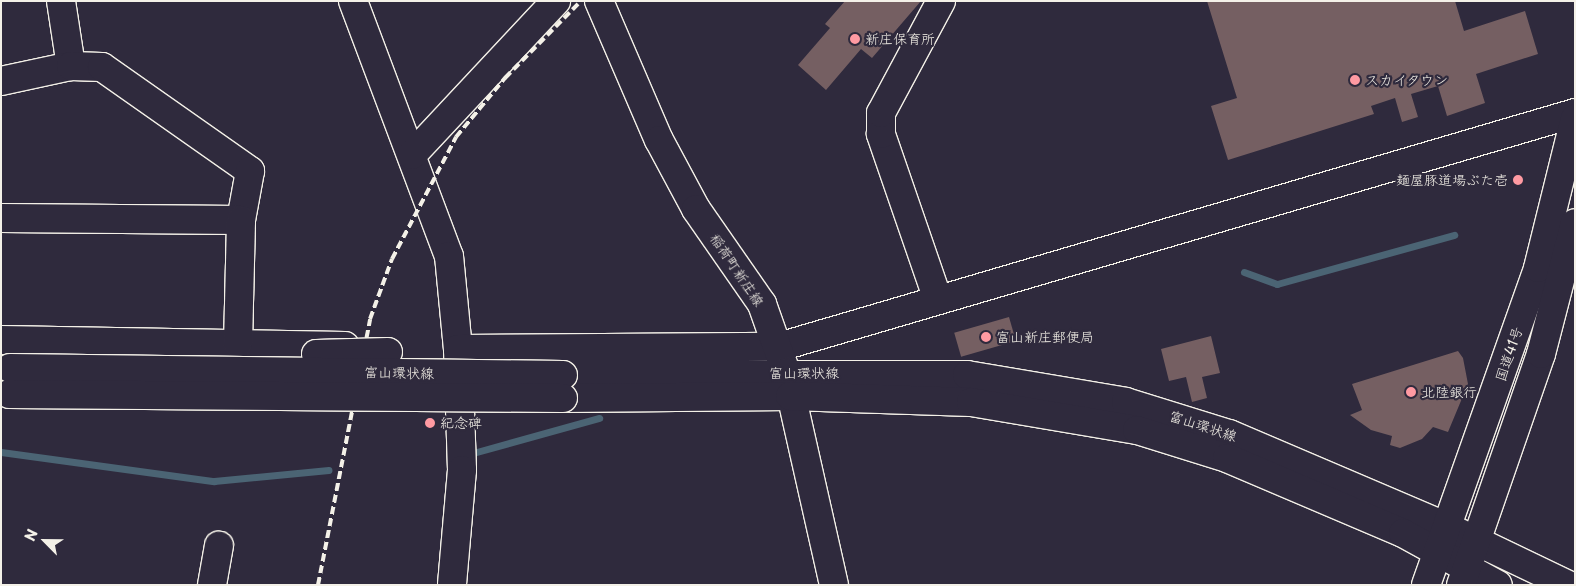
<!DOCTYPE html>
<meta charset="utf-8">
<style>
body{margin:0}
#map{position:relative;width:1576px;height:586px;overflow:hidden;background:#2f2a3d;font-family:"Playpen Sans","Klee One",sans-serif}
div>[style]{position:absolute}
.stream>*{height:7px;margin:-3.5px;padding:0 3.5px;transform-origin:3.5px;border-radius:3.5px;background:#4b6474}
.building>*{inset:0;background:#755f62;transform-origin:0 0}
.roads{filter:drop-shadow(1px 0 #f4f1e8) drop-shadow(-1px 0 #f4f1e8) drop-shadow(0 1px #f4f1e8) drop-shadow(0 -1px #f4f1e8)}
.minor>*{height:28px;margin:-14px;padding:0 14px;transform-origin:14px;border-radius:14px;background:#2f2a3d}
.major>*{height:28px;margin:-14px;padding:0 14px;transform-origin:14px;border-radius:14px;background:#2f2a3d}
.highway>*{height:28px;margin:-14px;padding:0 14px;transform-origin:14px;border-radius:14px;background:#2f2a3d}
.rail>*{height:4px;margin-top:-2px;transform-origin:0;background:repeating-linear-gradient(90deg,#f4f1e8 0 8px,transparent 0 12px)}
.bridges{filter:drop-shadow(1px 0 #f4f1e8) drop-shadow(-1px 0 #f4f1e8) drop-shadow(0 1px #f4f1e8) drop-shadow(0 -1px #f4f1e8)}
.minor-bridge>*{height:28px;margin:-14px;padding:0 14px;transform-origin:14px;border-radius:14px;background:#2f2a3d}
.major-bridge>*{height:28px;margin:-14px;padding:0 14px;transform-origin:14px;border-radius:14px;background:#2f2a3d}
.dots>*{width:14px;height:14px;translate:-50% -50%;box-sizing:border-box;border:2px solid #2f2a3d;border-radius:50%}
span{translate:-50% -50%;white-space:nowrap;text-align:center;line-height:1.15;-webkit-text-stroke:4.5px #2f2a3d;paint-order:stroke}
.poi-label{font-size:14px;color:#f4f1e8}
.left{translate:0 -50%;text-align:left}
.right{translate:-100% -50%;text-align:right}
.street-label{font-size:14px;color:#f4f1e8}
.frame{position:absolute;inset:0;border:2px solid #f4f1e8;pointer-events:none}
.north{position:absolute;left:20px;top:516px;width:50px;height:50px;-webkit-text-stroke:4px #2f2a3d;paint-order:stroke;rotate:293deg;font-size:14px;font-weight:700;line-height:20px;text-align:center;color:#f4f1e8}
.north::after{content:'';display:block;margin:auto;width:18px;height:22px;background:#f4f1e8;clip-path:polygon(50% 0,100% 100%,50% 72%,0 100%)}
</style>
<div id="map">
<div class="stream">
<div style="left:1244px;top:272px;width:35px;rotate:20deg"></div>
<div style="left:1277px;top:284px;width:184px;rotate:-15.5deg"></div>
<div style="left:1px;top:452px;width:215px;rotate:7.8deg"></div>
<div style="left:214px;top:481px;width:115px;rotate:-5.5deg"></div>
<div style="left:473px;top:453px;width:131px;rotate:-15.5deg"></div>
</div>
<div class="building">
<div style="clip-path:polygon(845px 1px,921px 1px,872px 58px,861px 49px,826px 90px,798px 65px,830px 28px,825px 24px)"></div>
<div style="clip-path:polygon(1207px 1px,1455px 1px,1464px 31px,1525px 11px,1538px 54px,1476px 74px,1485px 103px,1447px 116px,1438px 86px,1411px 94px,1418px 117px,1402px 122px,1395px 98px,1371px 106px,1374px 114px,1228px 160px,1211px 106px,1237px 98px)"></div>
<div style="left:1009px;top:317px;width:25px;height:57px;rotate:74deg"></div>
<div style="clip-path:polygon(1211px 336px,1220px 373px,1202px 377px,1207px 398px,1192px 402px,1186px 377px,1169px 381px,1161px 349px)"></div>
<div style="clip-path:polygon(1458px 351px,1463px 358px,1468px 384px,1448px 432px,1433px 427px,1422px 439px,1400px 448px,1390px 445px,1392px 436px,1371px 430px,1350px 415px,1362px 410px,1352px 384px)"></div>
</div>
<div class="roads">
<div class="minor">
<div style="left:61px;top:1px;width:66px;rotate:81.3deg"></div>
<div style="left:353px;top:1px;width:272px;rotate:69.4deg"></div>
<div style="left:449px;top:256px;width:93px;rotate:84.5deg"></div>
<div style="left:458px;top:349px;width:121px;rotate:88.1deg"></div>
<div style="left:462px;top:470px;width:115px;rotate:95deg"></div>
<div style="left:1px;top:81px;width:72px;rotate:-12.1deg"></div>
<div style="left:71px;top:66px;width:31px;rotate:2deg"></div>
<div style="left:102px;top:67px;width:181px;rotate:35.1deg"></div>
<div style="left:250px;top:171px;width:50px;rotate:100.4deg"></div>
<div style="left:241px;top:220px;width:240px;rotate:-179.5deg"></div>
<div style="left:412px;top:155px;width:211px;rotate:-46.9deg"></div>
<div style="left:938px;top:300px;width:176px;rotate:-109deg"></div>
<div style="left:881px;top:134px;width:21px;rotate:-90deg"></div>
<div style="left:881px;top:113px;width:127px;rotate:-61.8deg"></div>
<div style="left:1px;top:340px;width:344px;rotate:1deg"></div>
<div style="left:238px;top:344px;width:124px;rotate:-88.6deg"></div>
<div style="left:458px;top:349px;width:321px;rotate:-0.4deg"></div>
<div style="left:779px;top:347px;width:830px;rotate:-16.38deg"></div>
<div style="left:212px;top:585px;width:40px;rotate:-80deg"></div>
</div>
<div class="major">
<div style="left:599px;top:1px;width:151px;rotate:66.7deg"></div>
<div style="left:659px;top:140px;width:78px;rotate:61.8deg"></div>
<div style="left:696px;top:209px;width:116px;rotate:55.2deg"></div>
<div style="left:762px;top:304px;width:72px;rotate:70.6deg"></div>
<div style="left:786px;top:372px;width:218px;rotate:77.3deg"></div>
<div style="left:563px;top:375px;width:404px"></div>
<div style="left:967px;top:375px;width:161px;rotate:9.6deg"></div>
<div style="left:1126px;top:402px;width:108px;rotate:17.3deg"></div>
<div style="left:1229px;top:434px;width:237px;rotate:23.1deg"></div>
<div style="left:1447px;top:527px;width:134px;rotate:25.6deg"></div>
<div style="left:563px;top:398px;width:227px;rotate:-0.5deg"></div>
<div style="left:790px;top:396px;width:181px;rotate:1.9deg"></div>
<div style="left:971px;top:402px;width:168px;rotate:9.6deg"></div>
<div style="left:1137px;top:430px;width:94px;rotate:17.3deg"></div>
<div style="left:1227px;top:458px;width:191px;rotate:23.1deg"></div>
<div style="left:1403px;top:533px;width:108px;rotate:28.7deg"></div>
</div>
<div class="highway">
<div style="left:1426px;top:585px;width:336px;rotate:-70.5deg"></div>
<div style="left:1538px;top:268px;width:154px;rotate:-76.1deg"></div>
<div style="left:1461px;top:585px;width:244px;rotate:-70.9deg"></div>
<div style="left:1541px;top:354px;width:135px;rotate:-75.5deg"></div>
</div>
</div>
<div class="rail">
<div style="left:318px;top:585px;width:271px;rotate:-78.9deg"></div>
<div style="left:370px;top:319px;width:64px;rotate:-69.9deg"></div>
<div style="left:392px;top:259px;width:138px;rotate:-62.3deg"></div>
<div style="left:456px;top:137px;width:77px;rotate:-50.3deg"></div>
<div style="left:505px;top:78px;width:108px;rotate:-45.4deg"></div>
</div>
<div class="bridges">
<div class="minor-bridge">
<div style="left:316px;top:354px;width:72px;rotate:-1.6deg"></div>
</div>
<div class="major-bridge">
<div style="left:10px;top:368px;width:553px;rotate:0.73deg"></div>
<div style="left:9px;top:394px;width:554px;rotate:0.41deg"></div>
</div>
</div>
<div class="dots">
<div style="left:855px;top:39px;background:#ff9aa2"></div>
<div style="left:1355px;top:80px;background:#ff9aa2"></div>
<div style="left:1518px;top:180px;background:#ff9aa2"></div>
<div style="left:986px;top:337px;background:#ff9aa2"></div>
<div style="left:1411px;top:392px;background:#ff9aa2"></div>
<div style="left:430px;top:423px;background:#ff9aa2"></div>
</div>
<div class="poi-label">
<span class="left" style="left:865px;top:39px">新庄保育所</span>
<span class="left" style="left:1365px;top:80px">スカイタウン</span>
<span class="right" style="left:1508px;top:180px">麺屋豚道場ぶた壱</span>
<span class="left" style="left:996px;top:337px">富山新庄郵便局</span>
<span class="left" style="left:1421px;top:392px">北陸銀行</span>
<span class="left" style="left:440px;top:423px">紀念碑</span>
</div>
<div class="street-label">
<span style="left:737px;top:270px;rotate:56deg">稲荷町新庄線</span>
<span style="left:1509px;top:354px;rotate:-71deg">国道41号</span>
<span style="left:399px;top:373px;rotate:1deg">富山環状線</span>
<span style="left:804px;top:373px">富山環状線</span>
<span style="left:1203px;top:426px;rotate:18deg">富山環状線</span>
</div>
<div class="frame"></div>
<div class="north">N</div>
</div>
